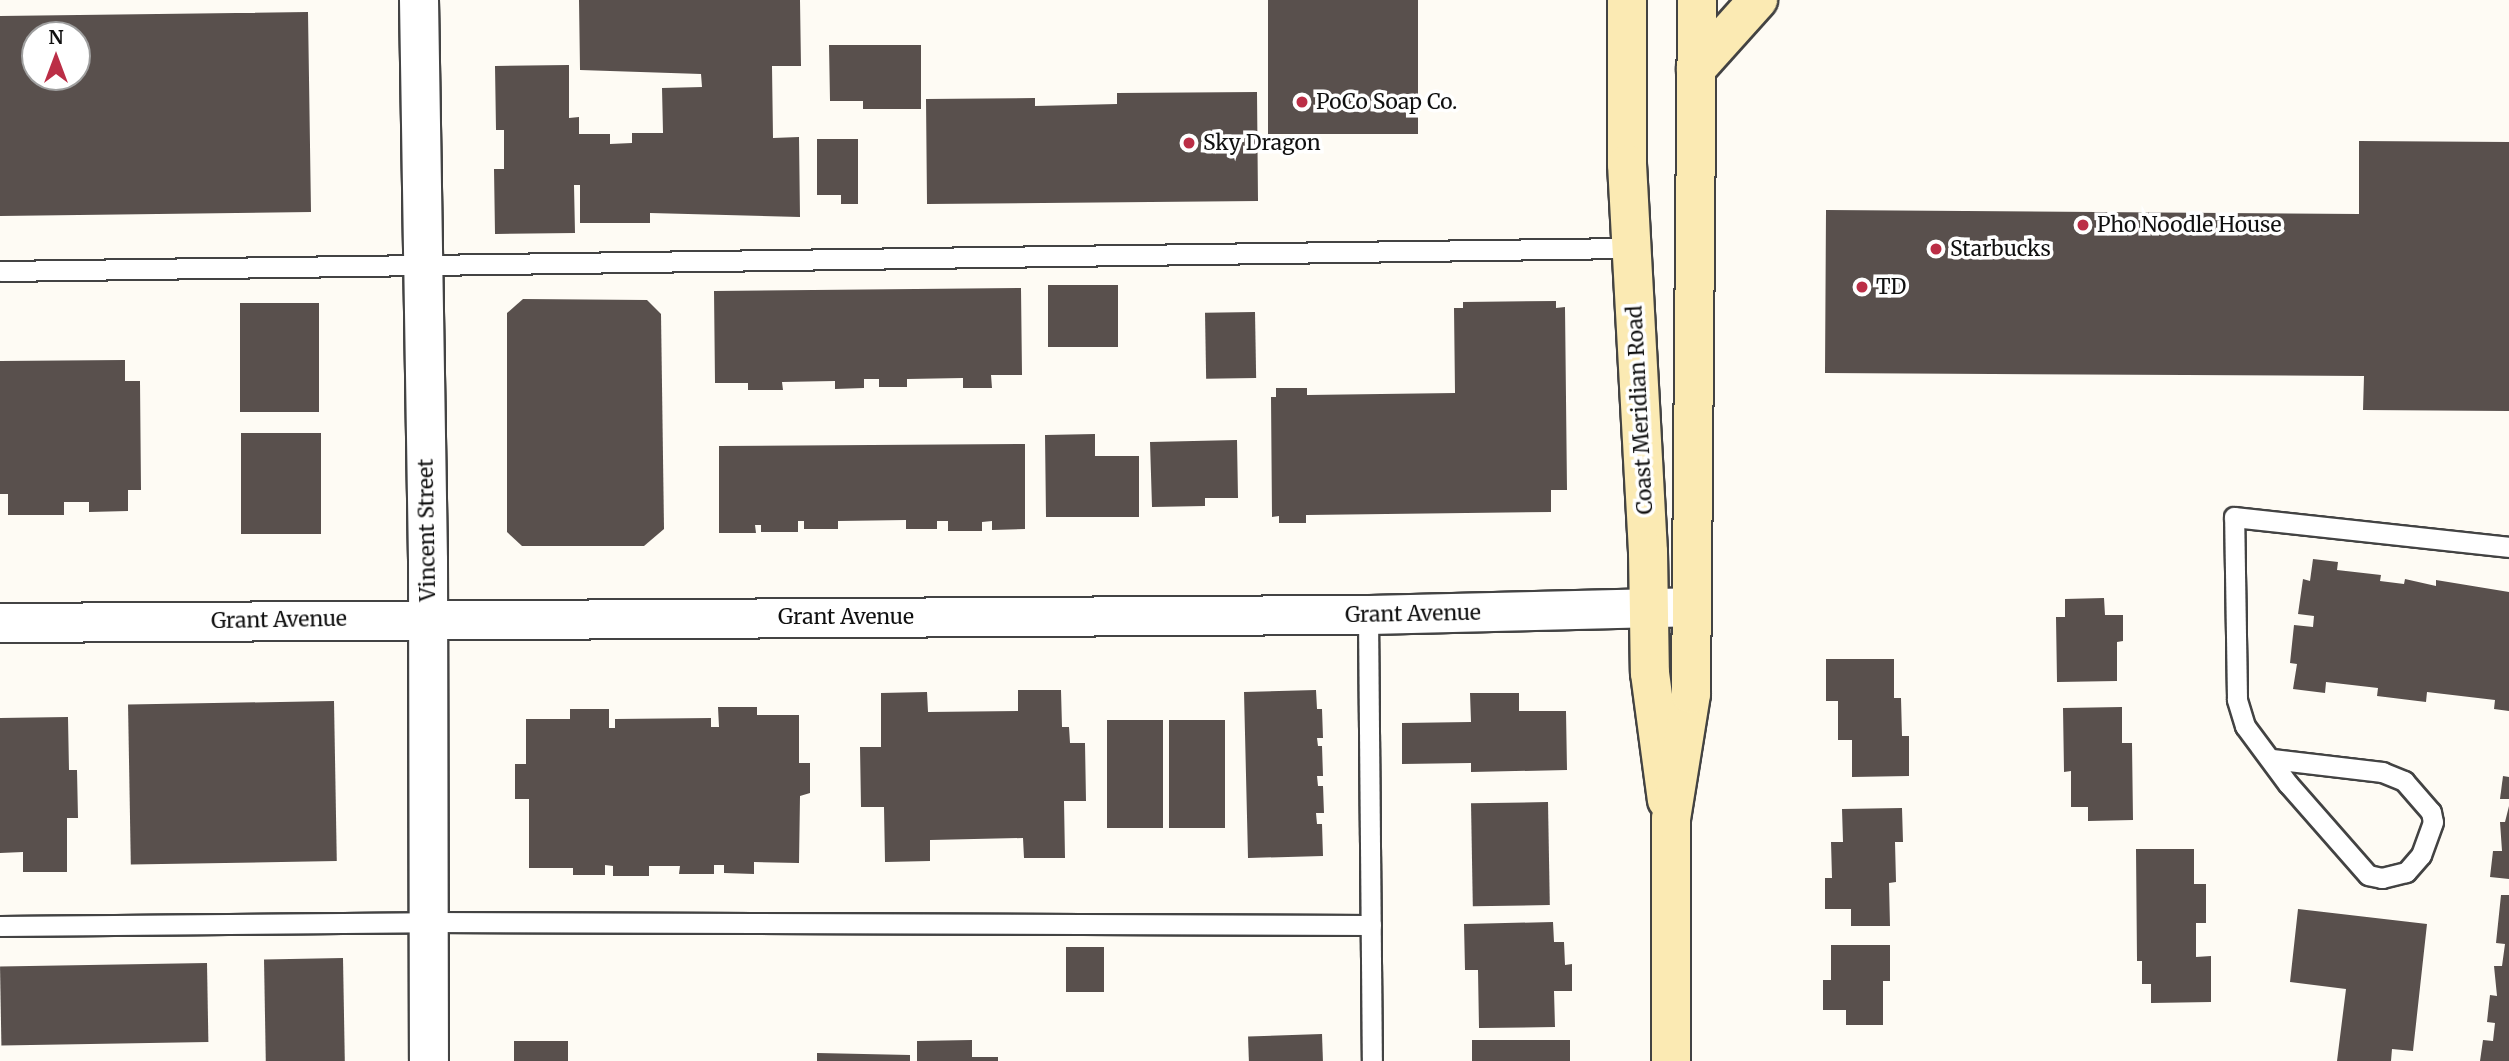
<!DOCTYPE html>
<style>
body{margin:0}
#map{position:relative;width:2509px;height:1061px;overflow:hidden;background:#fefbf4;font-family:Merriweather,serif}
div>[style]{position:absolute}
.building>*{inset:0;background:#59504d;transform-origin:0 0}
.roads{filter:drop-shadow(2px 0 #434343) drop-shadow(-2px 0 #434343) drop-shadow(0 2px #434343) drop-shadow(0 -2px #434343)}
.service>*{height:19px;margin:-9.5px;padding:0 9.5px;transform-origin:9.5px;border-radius:9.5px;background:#fff}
.minor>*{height:38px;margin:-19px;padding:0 19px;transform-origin:19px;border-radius:19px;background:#fff}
.secondary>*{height:38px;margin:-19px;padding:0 19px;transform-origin:19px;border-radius:19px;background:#fbeab3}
.dots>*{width:19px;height:19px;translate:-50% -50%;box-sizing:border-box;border:4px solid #fff;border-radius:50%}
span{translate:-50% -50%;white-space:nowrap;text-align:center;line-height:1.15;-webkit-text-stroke:7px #fff;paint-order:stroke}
.poi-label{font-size:21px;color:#101010}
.left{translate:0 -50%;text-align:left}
.street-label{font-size:21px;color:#101010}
.north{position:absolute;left:21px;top:21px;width:70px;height:70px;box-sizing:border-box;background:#fff;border:2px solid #9f9f9f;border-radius:50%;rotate:0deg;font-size:19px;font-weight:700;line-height:28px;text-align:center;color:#101010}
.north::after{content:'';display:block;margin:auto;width:24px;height:32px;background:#bb2e46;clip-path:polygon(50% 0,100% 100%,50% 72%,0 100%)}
</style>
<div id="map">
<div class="building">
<div style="clip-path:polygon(579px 0,800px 0,801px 66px,772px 66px,773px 138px,799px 137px,800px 217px,650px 213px,650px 223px,580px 223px,580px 185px,574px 185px,575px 233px,495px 234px,494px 169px,504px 169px,504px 130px,496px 130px,495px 66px,569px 65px,569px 118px,579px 117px,579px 134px,610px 134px,610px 144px,632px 143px,632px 133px,663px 133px,662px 88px,702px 87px,701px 74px,580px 70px)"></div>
<div style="left:1268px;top:0;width:150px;height:134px"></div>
<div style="clip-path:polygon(evenodd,308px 12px,311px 212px,0 216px,0 16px,308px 12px,35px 35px,77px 35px,77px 77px,35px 77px,35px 35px)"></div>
<div style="clip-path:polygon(829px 45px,921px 45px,921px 109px,863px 109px,863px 101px,830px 101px)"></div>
<div style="clip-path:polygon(1257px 92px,1258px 201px,927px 204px,926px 99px,1035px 98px,1035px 106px,1117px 104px,1117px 93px)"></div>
<div style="clip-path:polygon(817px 139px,858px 139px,858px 204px,841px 204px,841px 195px,817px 195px)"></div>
<div style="clip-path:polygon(2359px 141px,2509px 142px,2509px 411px,2363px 410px,2364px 376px,1825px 373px,1826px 210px,2359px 214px)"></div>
<div style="left:1048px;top:285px;width:70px;height:62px"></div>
<div style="clip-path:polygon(1021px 288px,1022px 375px,991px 375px,992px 388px,963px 388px,963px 378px,907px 379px,907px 387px,879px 387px,879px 379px,864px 379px,864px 388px,835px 389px,835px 381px,782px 382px,783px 390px,748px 390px,748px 383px,715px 383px,714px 291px)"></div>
<div style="clip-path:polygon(523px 299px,647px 300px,661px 314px,664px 529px,644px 546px,522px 546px,507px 532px,507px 313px)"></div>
<div style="clip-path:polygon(1556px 301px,1556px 308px,1565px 307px,1567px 490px,1551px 490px,1551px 512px,1306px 515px,1306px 523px,1279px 523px,1279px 516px,1272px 517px,1271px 397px,1276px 397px,1276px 388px,1307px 388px,1307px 395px,1455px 393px,1454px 308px,1463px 308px,1463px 302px)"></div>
<div style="left:240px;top:303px;width:79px;height:109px"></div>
<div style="left:1255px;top:312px;width:66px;height:50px;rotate:89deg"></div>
<div style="clip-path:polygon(125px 360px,125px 381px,140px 381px,141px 490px,128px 490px,128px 511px,89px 512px,89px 502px,64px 502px,64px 515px,8px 515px,8px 494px,0 494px,0 361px)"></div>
<div style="left:241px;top:433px;width:80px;height:101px"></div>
<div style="clip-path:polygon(1095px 434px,1095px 456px,1139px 456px,1139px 517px,1046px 517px,1045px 435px)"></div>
<div style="clip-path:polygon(1237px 440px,1238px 498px,1205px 498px,1205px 506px,1152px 507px,1150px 442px)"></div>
<div style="clip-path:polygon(1025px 444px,1025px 529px,992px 530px,992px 521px,982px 522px,982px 531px,948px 531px,948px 521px,937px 521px,937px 529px,906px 529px,906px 520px,838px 521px,838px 529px,804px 529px,804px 521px,798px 521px,798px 532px,761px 532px,761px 525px,755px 525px,756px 533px,719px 533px,719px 446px)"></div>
<div style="clip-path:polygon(2313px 559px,2338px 562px,2337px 570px,2381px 575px,2380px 581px,2404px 584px,2405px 579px,2436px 586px,2436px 580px,2509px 592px,2509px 711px,2494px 709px,2495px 700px,2427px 692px,2426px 702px,2377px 696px,2378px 688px,2326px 682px,2325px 693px,2293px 689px,2297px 664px,2290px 663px,2294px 625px,2313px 627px,2314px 616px,2298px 614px,2303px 579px,2310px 581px)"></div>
<div style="clip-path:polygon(2104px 598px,2105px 615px,2123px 615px,2123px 641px,2117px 642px,2117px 681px,2057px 682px,2056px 617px,2065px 617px,2065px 599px)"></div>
<div style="clip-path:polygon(1826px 659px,1894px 659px,1894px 698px,1901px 698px,1902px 736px,1909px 736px,1909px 776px,1852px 777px,1852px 740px,1838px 740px,1838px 701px,1826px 701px)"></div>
<div style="clip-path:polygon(1018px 690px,1061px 690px,1062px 727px,1069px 727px,1070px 743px,1085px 743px,1086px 801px,1064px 801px,1065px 858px,1024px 858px,1023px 838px,930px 840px,930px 861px,885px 862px,884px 807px,861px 807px,860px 747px,881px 747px,881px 693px,927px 692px,928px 712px,1018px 711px)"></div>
<div style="clip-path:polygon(1316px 690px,1317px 709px,1322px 709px,1323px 738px,1317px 738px,1318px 746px,1322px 746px,1323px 776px,1317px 776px,1318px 786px,1323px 786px,1324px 813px,1316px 813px,1317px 824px,1322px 824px,1323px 856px,1248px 858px,1244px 692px)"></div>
<div style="clip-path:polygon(1470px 693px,1519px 693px,1519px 711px,1566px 711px,1567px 770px,1471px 772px,1471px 763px,1402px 764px,1402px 723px,1471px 722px)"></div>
<div style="left:334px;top:701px;width:160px;height:206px;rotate:89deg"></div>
<div style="clip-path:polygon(718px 707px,757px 707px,757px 715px,799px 715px,799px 763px,810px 763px,810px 793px,800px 796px,799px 863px,754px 862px,754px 874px,724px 873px,724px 865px,714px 865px,714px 874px,679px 874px,680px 866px,649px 866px,649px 876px,613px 876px,613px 866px,605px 865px,605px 875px,573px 875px,573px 868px,529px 868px,529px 799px,515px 799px,515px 764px,526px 764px,526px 719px,570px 719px,570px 709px,609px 709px,609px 728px,615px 728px,615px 719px,711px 718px,711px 727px,719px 727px)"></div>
<div style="clip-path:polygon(2122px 707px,2122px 743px,2132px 743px,2133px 820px,2088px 821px,2088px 807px,2071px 807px,2071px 771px,2064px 772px,2063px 708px)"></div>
<div style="clip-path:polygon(68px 717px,69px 770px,77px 770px,78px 818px,67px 818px,67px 872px,23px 872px,23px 852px,0 853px,0 718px)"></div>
<div style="left:1107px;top:720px;width:56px;height:108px"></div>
<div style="left:1169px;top:720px;width:56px;height:108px"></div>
<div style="clip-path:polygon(2503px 776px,2509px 777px,2509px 799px,2500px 799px)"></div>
<div style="left:1548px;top:802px;width:103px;height:77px;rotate:89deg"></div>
<div style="clip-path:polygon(2509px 806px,2509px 879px,2490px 877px,2493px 851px,2502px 851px,2500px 822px,2505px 822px)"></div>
<div style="clip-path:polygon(1902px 808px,1903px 842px,1895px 842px,1896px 882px,1889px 883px,1890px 926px,1851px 926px,1851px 909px,1825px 909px,1825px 878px,1832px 878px,1831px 842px,1843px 842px,1842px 809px)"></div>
<div style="clip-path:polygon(2136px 849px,2194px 849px,2194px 884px,2206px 884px,2206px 923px,2196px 923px,2196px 957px,2211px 956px,2211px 1002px,2151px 1003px,2151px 984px,2142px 984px,2142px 961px,2137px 961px)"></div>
<div style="clip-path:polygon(2501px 895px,2509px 895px,2509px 1061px,2480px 1061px,2483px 1040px,2493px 1041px,2495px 1023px,2487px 1022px,2490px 995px,2497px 996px,2494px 966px,2502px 966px,2505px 944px,2496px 943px)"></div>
<div style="clip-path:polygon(2298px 909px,2427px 924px,2413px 1051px,2392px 1049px,2391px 1061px,2337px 1061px,2346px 989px,2290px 982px)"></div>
<div style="clip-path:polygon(1553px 922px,1554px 942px,1564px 942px,1565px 965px,1572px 964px,1572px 991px,1554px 991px,1555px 1027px,1479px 1028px,1478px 970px,1465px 970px,1464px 924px)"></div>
<div style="clip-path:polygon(1831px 945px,1890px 945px,1890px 981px,1883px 981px,1883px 1025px,1846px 1025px,1846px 1010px,1823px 1010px,1823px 980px,1831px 980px)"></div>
<div style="left:1066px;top:947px;width:38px;height:45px"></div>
<div style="left:343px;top:958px;width:103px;height:79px;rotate:89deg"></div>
<div style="left:207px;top:963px;width:79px;height:207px;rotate:89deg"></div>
<div style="left:1322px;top:1034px;width:27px;height:74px;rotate:88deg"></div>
<div style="clip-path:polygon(972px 1040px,972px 1057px,998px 1057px,998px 1061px,917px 1061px,917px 1041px)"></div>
<div style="left:1472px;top:1040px;width:98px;height:21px"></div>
<div style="left:514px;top:1041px;width:54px;height:20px"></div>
<div style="clip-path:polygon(817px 1053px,910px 1055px,910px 1061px,817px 1061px)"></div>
</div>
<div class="roads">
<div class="service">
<div style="left:0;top:271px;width:1630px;rotate:-0.81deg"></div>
<div style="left:1368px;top:615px;width:446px;rotate:89.5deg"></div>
<div style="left:2272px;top:759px;width:111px;rotate:6.7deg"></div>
<div style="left:2382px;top:772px;width:24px;rotate:22deg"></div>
<div style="left:2404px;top:781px;width:41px;rotate:48.9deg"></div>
<div style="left:2431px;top:812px;width:10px;rotate:79deg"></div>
<div style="left:2433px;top:822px;width:35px;rotate:110deg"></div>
<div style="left:2421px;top:855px;width:23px;rotate:131deg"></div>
<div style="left:2406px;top:872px;width:25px;rotate:166deg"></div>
<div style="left:2382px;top:878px;width:14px;rotate:-168deg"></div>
<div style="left:2368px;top:875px;width:121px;rotate:-131.3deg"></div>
<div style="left:2288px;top:784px;width:72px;rotate:-126.6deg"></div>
<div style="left:2245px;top:726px;width:28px;rotate:-107deg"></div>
<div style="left:2237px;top:699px;width:182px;rotate:-90.9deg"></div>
<div style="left:2234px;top:517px;width:277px;rotate:6.2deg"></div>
<div style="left:0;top:926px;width:428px;rotate:-0.5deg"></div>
<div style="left:428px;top:922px;width:943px;rotate:0.18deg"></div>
</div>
<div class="minor">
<div style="left:419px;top:0;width:560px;rotate:89.08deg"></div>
<div style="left:428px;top:560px;width:501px;rotate:89.89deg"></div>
<div style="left:0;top:623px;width:1368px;rotate:-0.34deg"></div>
<div style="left:1368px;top:615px;width:323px;rotate:-1.4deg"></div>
</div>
<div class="secondary">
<div style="left:1627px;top:0;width:164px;rotate:90deg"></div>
<div style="left:1627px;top:164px;width:389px;rotate:86.9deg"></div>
<div style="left:1648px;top:552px;width:121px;rotate:89.1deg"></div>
<div style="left:1650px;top:673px;width:128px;rotate:82.4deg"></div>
<div style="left:1696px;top:69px;width:93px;rotate:-48.1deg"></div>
<div style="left:1671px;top:1061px;width:242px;rotate:-90deg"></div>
<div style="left:1671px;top:819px;width:127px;rotate:-80.9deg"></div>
<div style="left:1691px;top:694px;width:694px;rotate:-89.5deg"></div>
</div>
</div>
<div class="dots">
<div style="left:1302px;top:102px;background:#bb2e46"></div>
<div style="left:1189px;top:143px;background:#bb2e46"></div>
<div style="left:2083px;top:225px;background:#bb2e46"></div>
<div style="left:1936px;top:249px;background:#bb2e46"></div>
<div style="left:1862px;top:287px;background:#bb2e46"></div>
</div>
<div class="poi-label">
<span class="left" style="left:1316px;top:102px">PoCo Soap Co.</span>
<span class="left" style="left:1203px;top:143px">Sky Dragon</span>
<span class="left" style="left:2097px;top:225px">Pho Noodle House</span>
<span class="left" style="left:1950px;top:249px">Starbucks</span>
<span class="left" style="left:1876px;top:287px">TD</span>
</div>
<div class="street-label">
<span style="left:1640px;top:410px;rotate:-93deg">Coast Meridian Road</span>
<span style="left:427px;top:530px;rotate:-91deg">Vincent Street</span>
<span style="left:1413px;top:614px;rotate:-1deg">Grant Avenue</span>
<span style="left:846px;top:617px">Grant Avenue</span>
<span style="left:279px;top:620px;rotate:-1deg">Grant Avenue</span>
</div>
<div class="north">N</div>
</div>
